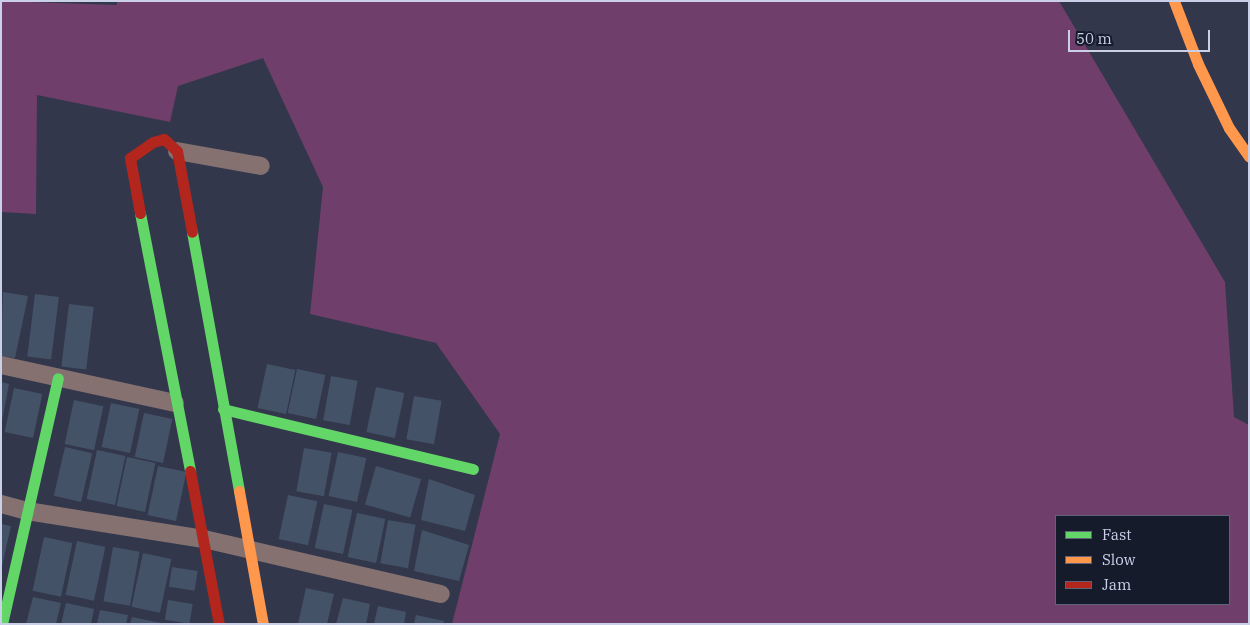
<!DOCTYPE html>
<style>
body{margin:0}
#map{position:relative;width:1250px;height:625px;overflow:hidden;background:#32374c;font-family:"IBM Plex Serif",serif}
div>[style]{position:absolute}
.green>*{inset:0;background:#6f3e6b}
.building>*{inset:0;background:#445268;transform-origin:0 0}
.street>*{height:18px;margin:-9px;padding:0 9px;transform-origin:9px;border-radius:9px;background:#847170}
.fast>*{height:11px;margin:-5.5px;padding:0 5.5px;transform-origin:5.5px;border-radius:5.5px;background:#63d668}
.slow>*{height:11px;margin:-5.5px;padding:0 5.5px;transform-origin:5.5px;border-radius:5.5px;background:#ff974d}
.jam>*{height:11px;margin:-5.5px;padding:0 5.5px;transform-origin:5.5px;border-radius:5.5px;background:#b3261e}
span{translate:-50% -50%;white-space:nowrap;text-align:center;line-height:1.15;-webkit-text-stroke:4px #161b2c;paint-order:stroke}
.frame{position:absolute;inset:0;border:2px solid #c9d0e8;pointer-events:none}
.legend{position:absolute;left:1055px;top:515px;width:175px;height:90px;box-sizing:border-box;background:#161b2c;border:1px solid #5e6377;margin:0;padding:6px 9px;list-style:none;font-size:15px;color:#c9d0e8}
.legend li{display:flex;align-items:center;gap:10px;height:25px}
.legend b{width:25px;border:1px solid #5e6377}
.scale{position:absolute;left:1068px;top:30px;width:142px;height:22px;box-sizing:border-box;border:2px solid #c9d0e8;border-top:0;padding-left:6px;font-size:15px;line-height:18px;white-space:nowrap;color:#c9d0e8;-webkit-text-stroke:4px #161b2c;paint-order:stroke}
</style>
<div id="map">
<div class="green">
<div style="clip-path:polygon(evenodd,1px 1px,117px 5px,117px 1px,1059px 1px,1225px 282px,1234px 417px,1249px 425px,1249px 624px,452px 624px,500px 434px,436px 343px,310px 314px,323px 187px,263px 58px,178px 86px,170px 122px,37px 95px,36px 214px,1px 212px,1px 1px,1056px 516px,1229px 516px,1229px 604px,1056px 604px,1056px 516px)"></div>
</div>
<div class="building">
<div style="clip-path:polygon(3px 292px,28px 296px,15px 358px,1px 356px)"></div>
<div style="left:35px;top:294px;width:24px;height:63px;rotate:7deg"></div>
<div style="left:69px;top:304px;width:25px;height:63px;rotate:7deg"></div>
<div style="left:267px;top:364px;width:29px;height:45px;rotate:12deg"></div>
<div style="left:297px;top:369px;width:29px;height:45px;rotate:12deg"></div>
<div style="left:331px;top:376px;width:27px;height:45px;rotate:10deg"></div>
<div style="clip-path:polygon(1px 382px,9px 384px,2px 421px,1px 421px)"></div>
<div style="left:376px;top:387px;width:29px;height:46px;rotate:12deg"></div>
<div style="left:14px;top:388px;width:29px;height:45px;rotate:12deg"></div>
<div style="left:414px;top:396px;width:28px;height:44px;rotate:10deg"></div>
<div style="left:74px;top:400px;width:30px;height:45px;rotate:12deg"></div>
<div style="left:111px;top:403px;width:29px;height:45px;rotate:12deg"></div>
<div style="left:144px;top:413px;width:29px;height:45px;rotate:12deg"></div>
<div style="left:65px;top:447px;width:28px;height:50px;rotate:13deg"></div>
<div style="left:304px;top:448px;width:28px;height:44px;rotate:10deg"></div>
<div style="left:97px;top:450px;width:29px;height:50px;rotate:12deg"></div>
<div style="left:338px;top:452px;width:29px;height:45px;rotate:12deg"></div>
<div style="left:127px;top:457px;width:29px;height:50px;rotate:12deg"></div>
<div style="left:158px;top:466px;width:29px;height:50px;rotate:12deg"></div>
<div style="left:376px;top:466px;width:47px;height:40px;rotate:16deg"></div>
<div style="clip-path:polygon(429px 479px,475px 495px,465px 531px,421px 520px)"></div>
<div style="left:288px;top:495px;width:30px;height:45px;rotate:12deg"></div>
<div style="left:324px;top:504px;width:29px;height:45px;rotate:12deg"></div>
<div style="left:357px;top:513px;width:29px;height:45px;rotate:12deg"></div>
<div style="left:388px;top:520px;width:28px;height:44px;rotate:10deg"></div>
<div style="clip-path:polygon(1px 524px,11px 526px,2px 566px,1px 566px)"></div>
<div style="clip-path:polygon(422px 530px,469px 545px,459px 581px,414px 571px)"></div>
<div style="left:44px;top:537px;width:29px;height:55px;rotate:12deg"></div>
<div style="left:77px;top:541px;width:29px;height:55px;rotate:12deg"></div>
<div style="left:113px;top:547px;width:27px;height:55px;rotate:10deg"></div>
<div style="left:143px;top:553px;width:29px;height:55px;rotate:12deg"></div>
<div style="left:172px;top:567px;width:26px;height:20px;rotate:9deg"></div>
<div style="clip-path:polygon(306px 588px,334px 594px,327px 624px,298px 624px)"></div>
<div style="clip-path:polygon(33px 597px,61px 603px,56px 624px,26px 624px)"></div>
<div style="clip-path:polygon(343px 598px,370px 604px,366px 624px,336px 624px)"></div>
<div style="left:168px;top:600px;width:25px;height:20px;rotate:9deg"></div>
<div style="clip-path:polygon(66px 603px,94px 609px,91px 624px,61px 624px)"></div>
<div style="clip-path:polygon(378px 606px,406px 612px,404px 624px,374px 624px)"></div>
<div style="clip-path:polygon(100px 610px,128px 615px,126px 624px,97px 624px)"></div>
<div style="clip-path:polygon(416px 615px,444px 621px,443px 624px,414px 624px)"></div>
<div style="clip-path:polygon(132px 617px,161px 623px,161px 624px,130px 624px)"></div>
</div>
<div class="street">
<div style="left:177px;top:151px;width:85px;rotate:10.1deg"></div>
<div style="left:1px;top:365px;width:178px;rotate:12.3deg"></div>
<div style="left:1px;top:504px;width:27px;rotate:15deg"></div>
<div style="left:27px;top:511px;width:179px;rotate:9deg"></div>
<div style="left:204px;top:539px;width:243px;rotate:13.1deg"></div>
</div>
<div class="fast">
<div style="left:140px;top:213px;width:263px;rotate:79deg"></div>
<div style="left:192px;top:232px;width:263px;rotate:79.7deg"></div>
<div style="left:223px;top:409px;width:257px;rotate:13.5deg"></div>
<div style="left:2px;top:624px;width:252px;rotate:-77.2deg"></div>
</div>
<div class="slow">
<div style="left:1174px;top:1px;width:67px;rotate:69.1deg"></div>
<div style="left:1198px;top:64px;width:71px;rotate:64.2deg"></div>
<div style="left:1229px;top:128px;width:35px;rotate:55deg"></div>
<div style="left:239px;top:491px;width:135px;rotate:79.8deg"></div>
</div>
<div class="jam">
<div style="left:140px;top:213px;width:56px;rotate:-100.3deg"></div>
<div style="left:130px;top:158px;width:28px;rotate:-35deg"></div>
<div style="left:153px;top:142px;width:11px;rotate:-15deg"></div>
<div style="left:164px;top:139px;width:18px;rotate:43deg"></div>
<div style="left:177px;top:151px;width:82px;rotate:79.5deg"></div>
<div style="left:190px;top:471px;width:156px;rotate:79.3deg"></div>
</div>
<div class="frame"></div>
<ul class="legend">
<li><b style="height:6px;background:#63d668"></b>Fast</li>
<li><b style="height:6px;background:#ff974d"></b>Slow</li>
<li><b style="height:6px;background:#b3261e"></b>Jam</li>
</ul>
<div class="scale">50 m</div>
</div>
